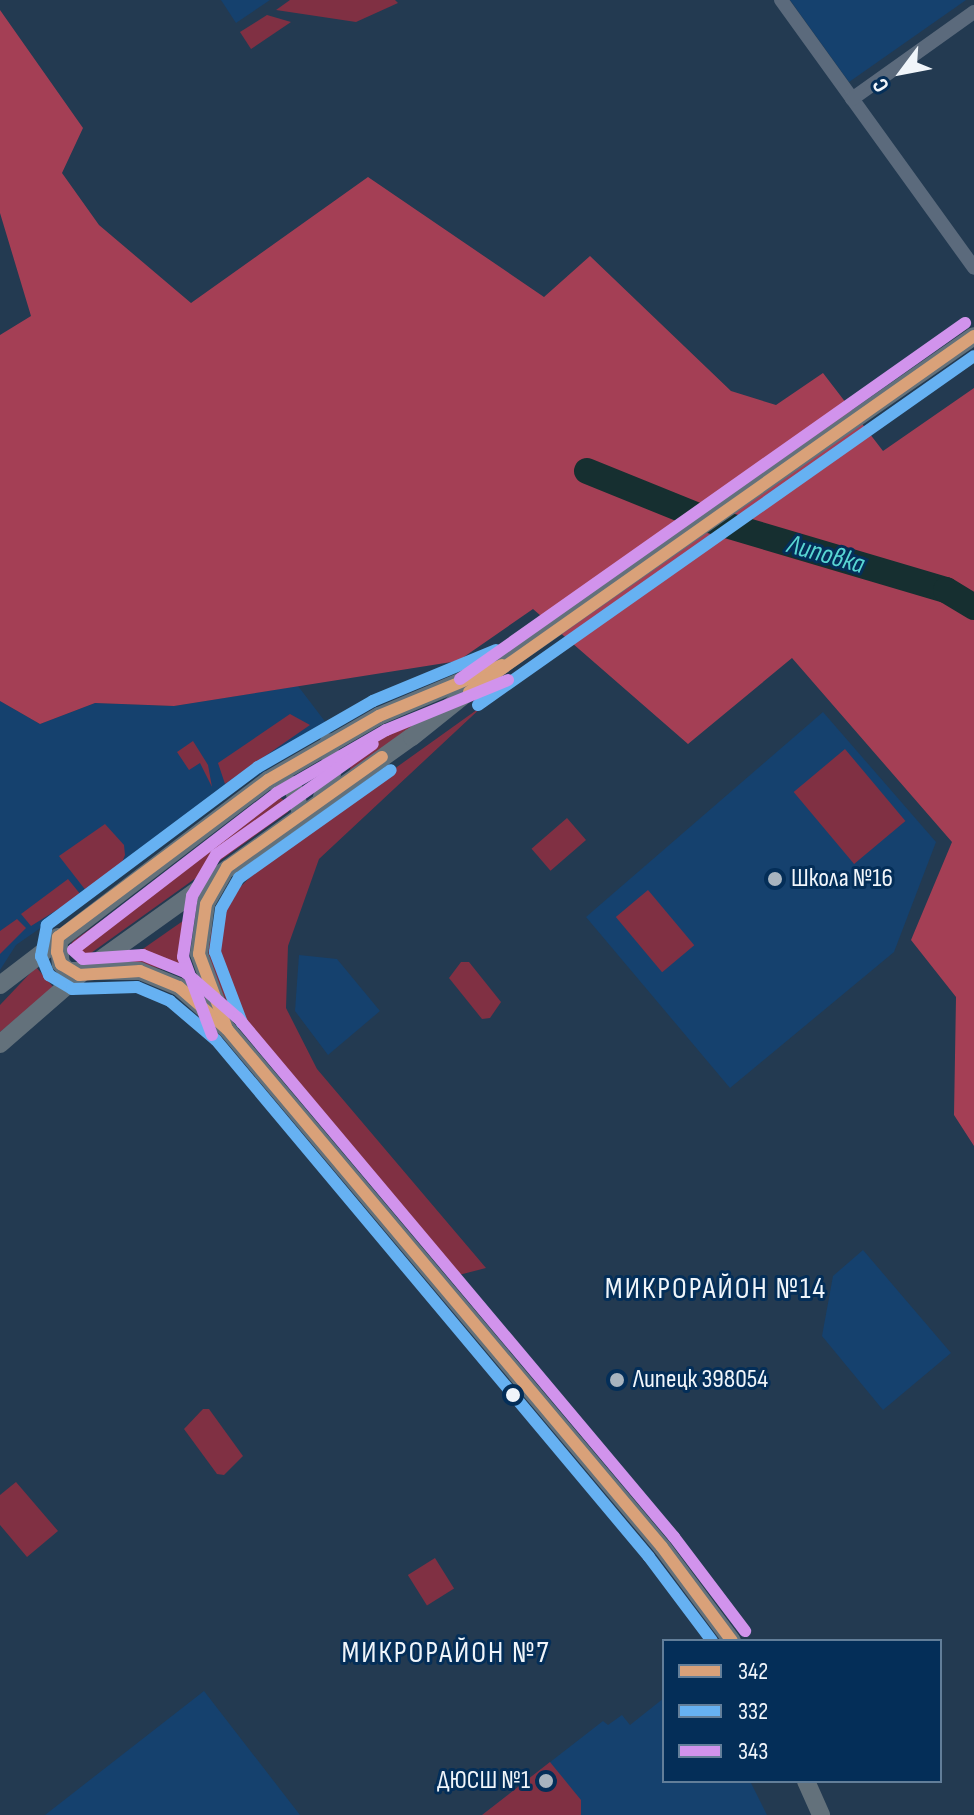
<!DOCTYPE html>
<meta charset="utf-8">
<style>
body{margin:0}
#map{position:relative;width:974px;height:1815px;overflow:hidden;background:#233a51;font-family:"Sofia Sans Condensed",sans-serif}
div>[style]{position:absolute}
.built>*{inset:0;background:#15416e}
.green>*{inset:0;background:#803043;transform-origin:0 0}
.forest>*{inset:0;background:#a43f55}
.river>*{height:26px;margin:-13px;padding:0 13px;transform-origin:13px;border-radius:13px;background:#162f30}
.minor>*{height:14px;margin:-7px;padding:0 7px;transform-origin:7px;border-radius:7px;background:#5b6a7c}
.major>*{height:18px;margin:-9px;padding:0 9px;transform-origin:9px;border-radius:9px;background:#63717b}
.bus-1>*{height:12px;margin:-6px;padding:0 6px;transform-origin:6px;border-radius:6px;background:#d9a179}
.bus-2>*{height:12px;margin:-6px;padding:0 6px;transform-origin:6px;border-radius:6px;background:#66b1f2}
.bus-3>*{height:12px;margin:-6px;padding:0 6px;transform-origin:6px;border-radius:6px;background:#d193ec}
.dots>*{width:22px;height:22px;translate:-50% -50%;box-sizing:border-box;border:4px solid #042e58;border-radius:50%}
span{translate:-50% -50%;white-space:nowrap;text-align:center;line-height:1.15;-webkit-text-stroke:6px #042e58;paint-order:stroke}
.poi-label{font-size:26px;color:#f0f5fa}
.left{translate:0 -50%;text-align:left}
.right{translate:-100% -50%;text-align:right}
.water-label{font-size:28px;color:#58d6d3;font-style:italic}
.quarter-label{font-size:30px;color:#f0f5fa;letter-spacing:2px}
.legend{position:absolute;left:662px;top:1639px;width:280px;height:144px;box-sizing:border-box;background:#042e58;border:2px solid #627e99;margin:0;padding:10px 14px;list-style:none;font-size:24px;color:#f0f5fa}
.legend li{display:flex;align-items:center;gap:16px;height:40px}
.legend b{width:40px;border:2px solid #627e99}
.north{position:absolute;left:862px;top:32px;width:80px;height:80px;-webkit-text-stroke:6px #042e58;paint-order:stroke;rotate:238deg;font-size:22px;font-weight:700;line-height:32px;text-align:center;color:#f0f5fa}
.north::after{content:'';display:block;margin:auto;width:28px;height:36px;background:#f0f5fa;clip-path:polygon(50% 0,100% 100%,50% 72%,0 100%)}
</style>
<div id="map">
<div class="built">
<div style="clip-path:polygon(221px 0,270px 0,236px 23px)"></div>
<div style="clip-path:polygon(790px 0,966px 0,849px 82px)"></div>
<div style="clip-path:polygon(298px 686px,330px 728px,224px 798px,71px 914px,49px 922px,16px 945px,0 970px,0 701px,40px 724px,95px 703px,174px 706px)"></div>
<div style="clip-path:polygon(823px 712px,936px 842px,894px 952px,730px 1088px,586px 917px)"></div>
<div style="clip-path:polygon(299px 955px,337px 959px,380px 1011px,328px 1055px,295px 1011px)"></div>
<div style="clip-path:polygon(863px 1250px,951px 1353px,883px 1410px,822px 1336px,833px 1276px)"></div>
<div style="clip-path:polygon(204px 1691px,300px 1815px,45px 1815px)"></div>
<div style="clip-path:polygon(664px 1698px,664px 1781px,750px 1781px,767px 1815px,482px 1815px,603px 1721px,608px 1725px,622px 1715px,630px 1725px)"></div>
</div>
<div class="green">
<div style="clip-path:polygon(290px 0,395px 0,398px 3px,356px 22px,276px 10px)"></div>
<div style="clip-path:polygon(267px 15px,291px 22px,251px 49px,240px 32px)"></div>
<div style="clip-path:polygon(446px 702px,349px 774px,355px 748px)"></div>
<div style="clip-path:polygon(485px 704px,319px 859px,288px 946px,286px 1008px,317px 1069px,486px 1268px,451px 1277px,272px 1067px,214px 982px,208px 951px,212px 928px,233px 894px,271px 857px)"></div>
<div style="clip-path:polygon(290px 714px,310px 725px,225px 784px,218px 763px)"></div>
<div style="clip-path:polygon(193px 741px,208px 765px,212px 787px,200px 763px,189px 770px,177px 752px)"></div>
<div style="left:845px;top:749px;width:94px;height:67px;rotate:50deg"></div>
<div style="clip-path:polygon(278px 796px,290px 805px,288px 812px,91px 953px,78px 961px,71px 956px,68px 948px,73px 941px)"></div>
<div style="left:567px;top:818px;width:29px;height:47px;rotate:49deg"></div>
<div style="clip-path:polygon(105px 824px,124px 845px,125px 855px,121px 865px,87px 892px,59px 856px)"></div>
<div style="clip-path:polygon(68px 879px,81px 895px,31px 926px,21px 914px)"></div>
<div style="left:648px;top:890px;width:72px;height:42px;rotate:50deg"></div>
<div style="clip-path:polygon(190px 916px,184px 975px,127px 960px)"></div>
<div style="clip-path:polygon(17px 919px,26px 928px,0 954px,0 931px)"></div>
<div style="clip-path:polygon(461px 962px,469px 962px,501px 1002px,490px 1018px,482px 1019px,449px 978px)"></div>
<div style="clip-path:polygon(36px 967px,54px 988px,0 1032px,0 1005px)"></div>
<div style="clip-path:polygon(203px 1409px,209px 1409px,243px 1456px,224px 1475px,217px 1474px,184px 1429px)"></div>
<div style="clip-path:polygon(16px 1482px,58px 1531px,27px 1557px,0 1525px,0 1495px)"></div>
<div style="left:435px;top:1558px;width:36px;height:32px;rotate:58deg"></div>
<div style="clip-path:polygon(550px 1762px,581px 1800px,581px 1815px,482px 1815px)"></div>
</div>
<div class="forest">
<div style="clip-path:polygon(0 10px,83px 128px,62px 173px,99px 225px,191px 303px,368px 177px,544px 297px,590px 256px,731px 391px,776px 405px,823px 373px,883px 451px,974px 388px,974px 1146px,954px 1115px,956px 997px,911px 940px,952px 842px,792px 658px,688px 744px,533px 609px,458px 661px,174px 706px,95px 703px,40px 724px,0 701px,0 335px,31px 316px,0 213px)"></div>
</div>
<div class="river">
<div style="left:587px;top:471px;width:128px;rotate:22deg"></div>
<div style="left:706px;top:519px;width:250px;rotate:16.5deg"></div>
<div style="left:946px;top:590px;width:33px;rotate:31deg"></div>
</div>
<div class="minor">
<div style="left:781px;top:0;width:330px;rotate:54.2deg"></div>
<div style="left:852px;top:99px;width:150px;rotate:-35.5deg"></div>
</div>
<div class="major">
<div style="left:268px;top:780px;width:25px;rotate:12deg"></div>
<div style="left:292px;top:785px;width:29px;rotate:72deg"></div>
<div style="left:322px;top:797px;width:26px;rotate:-67deg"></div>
<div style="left:332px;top:773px;width:31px;rotate:-96deg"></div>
<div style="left:223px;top:874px;width:34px;rotate:120deg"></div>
<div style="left:206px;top:904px;width:50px;rotate:98deg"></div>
<div style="left:199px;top:954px;width:73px;rotate:70.1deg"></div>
<div style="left:58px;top:937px;width:27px;rotate:84deg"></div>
<div style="left:61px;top:964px;width:10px;rotate:45deg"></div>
<div style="left:68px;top:971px;width:72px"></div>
<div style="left:140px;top:971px;width:42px;rotate:22.3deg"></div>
<div style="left:179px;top:987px;width:64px;rotate:41.2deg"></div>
<div style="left:227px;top:1029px;width:676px;rotate:49.98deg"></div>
<div style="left:662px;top:1547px;width:117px;rotate:53.3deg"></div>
<div style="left:0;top:985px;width:337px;rotate:-37.4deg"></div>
<div style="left:268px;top:780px;width:128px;rotate:-30deg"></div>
<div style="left:379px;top:716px;width:111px;rotate:-22.9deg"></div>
<div style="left:0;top:1044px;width:105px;rotate:-41.1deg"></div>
<div style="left:79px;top:975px;width:409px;rotate:-35.6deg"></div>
<div style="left:412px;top:737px;width:115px;rotate:-38.7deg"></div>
<div style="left:502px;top:665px;width:575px;rotate:-34.88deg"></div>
<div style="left:806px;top:1781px;width:37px;rotate:66deg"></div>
</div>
<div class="bus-1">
<div style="left:502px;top:665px;width:133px;rotate:157.5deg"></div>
<div style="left:379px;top:716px;width:128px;rotate:150deg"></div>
<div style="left:268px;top:780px;width:262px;rotate:143.2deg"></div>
<div style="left:58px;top:937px;width:15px;rotate:94deg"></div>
<div style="left:57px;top:952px;width:13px;rotate:72deg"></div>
<div style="left:61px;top:964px;width:21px;rotate:31deg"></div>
<div style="left:79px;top:975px;width:61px;rotate:-3.8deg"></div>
<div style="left:140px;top:971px;width:42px;rotate:22.3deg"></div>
<div style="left:179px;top:987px;width:64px;rotate:41.2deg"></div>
<div style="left:227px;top:1029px;width:676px;rotate:49.98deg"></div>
<div style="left:662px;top:1547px;width:117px;rotate:53.3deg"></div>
<div style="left:469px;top:692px;width:618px;rotate:-35.18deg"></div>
<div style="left:227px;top:1029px;width:80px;rotate:-110.5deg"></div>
<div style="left:199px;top:954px;width:50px;rotate:-82deg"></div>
<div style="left:206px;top:904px;width:43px;rotate:-60.4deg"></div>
<div style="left:227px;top:867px;width:190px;rotate:-35.4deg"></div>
</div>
<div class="bus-2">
<div style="left:496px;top:650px;width:133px;rotate:157.5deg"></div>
<div style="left:373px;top:701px;width:133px;rotate:150.1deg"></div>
<div style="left:258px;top:767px;width:264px;rotate:143.2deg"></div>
<div style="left:47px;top:925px;width:32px;rotate:101deg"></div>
<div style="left:41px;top:956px;width:21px;rotate:67deg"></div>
<div style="left:49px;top:975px;width:27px;rotate:31deg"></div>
<div style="left:72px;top:989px;width:65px;rotate:-1.8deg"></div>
<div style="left:137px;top:987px;width:36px;rotate:23deg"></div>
<div style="left:170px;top:1001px;width:60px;rotate:40.3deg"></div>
<div style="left:216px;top:1040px;width:674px;rotate:50.05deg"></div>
<div style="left:649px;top:1557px;width:105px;rotate:53.1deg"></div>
<div style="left:478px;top:705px;width:606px;rotate:-35.13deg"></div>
<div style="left:242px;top:1023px;width:76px;rotate:-110.8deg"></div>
<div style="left:215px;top:952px;width:43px;rotate:-82.1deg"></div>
<div style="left:221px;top:909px;width:36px;rotate:-60deg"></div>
<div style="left:239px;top:878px;width:186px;rotate:-35.4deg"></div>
</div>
<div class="bus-3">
<div style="left:460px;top:679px;width:618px;rotate:-35.18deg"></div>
<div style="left:508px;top:680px;width:132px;rotate:157.7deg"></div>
<div style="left:386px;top:730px;width:126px;rotate:150deg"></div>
<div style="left:277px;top:793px;width:257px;rotate:142.4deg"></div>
<div style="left:73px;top:950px;width:13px;rotate:42deg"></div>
<div style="left:83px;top:959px;width:60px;rotate:-3.8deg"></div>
<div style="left:143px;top:955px;width:45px;rotate:22deg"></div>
<div style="left:185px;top:972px;width:70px;rotate:41deg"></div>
<div style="left:238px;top:1018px;width:678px;rotate:49.97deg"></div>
<div style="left:674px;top:1537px;width:118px;rotate:52.9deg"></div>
<div style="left:212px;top:1035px;width:83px;rotate:-110.4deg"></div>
<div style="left:183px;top:957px;width:62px;rotate:-81.6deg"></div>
<div style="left:192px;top:896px;width:48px;rotate:-59.7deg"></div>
<div style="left:216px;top:855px;width:192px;rotate:-35.3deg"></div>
</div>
<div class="dots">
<div style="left:775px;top:879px;background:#a8b4bf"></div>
<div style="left:617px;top:1380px;background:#a8b4bf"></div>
<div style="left:513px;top:1395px;background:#f0f5fa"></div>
<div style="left:546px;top:1781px;background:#a8b4bf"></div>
</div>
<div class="poi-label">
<span class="left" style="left:791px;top:879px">Школа №16</span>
<span class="left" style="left:633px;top:1380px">Липецк 398054</span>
<span class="right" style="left:530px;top:1781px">ДЮСШ №1</span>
</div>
<div class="water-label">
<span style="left:826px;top:555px;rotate:16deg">Липовка</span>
</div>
<div class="quarter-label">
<span style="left:716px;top:1289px">МИКРОРАЙОН №14</span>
<span style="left:446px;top:1653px">МИКРОРАЙОН №7</span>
</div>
<ul class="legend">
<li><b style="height:10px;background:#d9a179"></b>342</li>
<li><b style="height:10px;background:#66b1f2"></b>332</li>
<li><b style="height:10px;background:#d193ec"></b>343</li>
</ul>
<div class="north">С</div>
</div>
